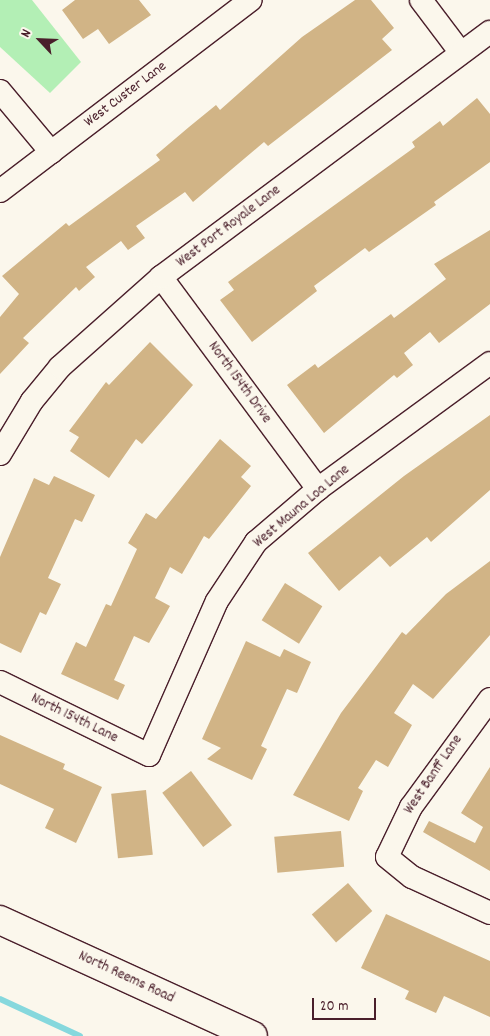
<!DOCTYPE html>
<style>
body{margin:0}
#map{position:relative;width:490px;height:1036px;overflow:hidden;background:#fbf7ec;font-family:Dekko,sans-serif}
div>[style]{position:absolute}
.green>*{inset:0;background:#b3efb5}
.stream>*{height:6px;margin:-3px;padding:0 3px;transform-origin:3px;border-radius:3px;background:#86d8dd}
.building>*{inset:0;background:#d1b486;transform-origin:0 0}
.roads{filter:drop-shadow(1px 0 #4a1f2b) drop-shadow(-1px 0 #4a1f2b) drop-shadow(0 1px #4a1f2b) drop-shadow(0 -1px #4a1f2b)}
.street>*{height:22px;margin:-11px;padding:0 11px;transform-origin:11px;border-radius:11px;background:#fbf7ec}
.secondary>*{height:28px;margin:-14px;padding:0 14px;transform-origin:14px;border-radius:14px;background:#fbf7ec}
span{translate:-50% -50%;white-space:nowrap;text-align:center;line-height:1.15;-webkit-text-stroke:4.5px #fbf7ec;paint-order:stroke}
.street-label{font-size:15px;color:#4a1f2b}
.north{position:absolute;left:15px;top:15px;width:50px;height:50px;-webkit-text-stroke:4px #fbf7ec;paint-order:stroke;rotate:295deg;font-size:14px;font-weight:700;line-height:20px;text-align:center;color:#4a1f2b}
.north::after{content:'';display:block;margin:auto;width:18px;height:22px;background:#4a1f2b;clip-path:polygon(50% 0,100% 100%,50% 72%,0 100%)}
.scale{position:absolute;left:312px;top:998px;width:64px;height:22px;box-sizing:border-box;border:2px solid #4a1f2b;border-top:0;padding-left:6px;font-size:15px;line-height:18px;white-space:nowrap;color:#4a1f2b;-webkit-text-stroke:4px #fbf7ec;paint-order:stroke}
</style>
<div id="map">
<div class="green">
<div style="clip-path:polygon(0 0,32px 0,81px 62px,50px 93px,0 47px)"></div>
</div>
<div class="stream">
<div style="left:0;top:999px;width:88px;rotate:24.8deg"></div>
</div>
<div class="building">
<div style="clip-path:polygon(75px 0,139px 0,151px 15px,109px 44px,98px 29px,83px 39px,62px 10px)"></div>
<div style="clip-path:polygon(355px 0,371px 0,394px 28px,382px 39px,392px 50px,268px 146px,264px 142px,193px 202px,185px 192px,136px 226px,145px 238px,128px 250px,121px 241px,86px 267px,95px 277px,79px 291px,76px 287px,23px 338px,29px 343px,0 374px,0 317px,19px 294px,2px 276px,66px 223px,69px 226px,160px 160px,156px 155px,189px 127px,216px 105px,220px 110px,302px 37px)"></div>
<div style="clip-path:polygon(477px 98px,490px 114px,490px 162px,434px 202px,436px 205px,369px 252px,365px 248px,314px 286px,317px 291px,252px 342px,220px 300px,234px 290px,228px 282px,415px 147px,412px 142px,440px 121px,443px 126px)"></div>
<div style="clip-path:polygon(490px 230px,490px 304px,439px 343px,430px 332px,404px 353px,413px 365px,397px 378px,394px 375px,324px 433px,287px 385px,315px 364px,318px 368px,391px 314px,394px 318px,446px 279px,434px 264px)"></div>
<div style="clip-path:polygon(150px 342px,193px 385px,142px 444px,136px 439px,109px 478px,70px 451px,79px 437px,69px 431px,106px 382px,109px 385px)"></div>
<div style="clip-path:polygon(490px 415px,490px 490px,431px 542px,427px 537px,390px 567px,380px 556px,339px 591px,308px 553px,404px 476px)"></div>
<div style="clip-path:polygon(220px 439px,251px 466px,241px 477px,251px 486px,209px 539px,204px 536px,182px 574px,170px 567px,155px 598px,170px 606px,149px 643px,134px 636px,114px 680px,125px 685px,118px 700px,61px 674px,76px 642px,86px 647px,106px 604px,111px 606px,137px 549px,128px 543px,146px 513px,156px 519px)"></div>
<div style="clip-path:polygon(54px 476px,95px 495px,82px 522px,75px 519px,48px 578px,61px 584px,46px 615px,40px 612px,21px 653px,0 643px,0 557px,34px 478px,49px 485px)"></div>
<div style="clip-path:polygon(490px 561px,490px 635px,433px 699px,413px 684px,394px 713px,412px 725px,388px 767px,376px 760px,358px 788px,363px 791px,349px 821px,293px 795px,341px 713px,402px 632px,406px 635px,446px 594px)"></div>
<div style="left:285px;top:583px;width:44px;height:44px;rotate:32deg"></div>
<div style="clip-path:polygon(246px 641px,280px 657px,284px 649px,311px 662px,297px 693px,287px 689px,261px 746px,267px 749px,252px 780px,207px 759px,221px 748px,202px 739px)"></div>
<div style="clip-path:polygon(0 735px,65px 764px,63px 769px,102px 787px,76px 843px,45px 828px,54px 809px,0 784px)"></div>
<div style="clip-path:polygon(490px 767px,490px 871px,423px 832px,429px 821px,475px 843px,483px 827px,461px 813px)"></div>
<div style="left:191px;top:771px;width:68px;height:36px;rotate:53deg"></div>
<div style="left:146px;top:790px;width:65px;height:35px;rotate:84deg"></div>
<div style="left:341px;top:831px;width:36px;height:67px;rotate:85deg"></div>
<div style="left:348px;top:883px;width:37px;height:48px;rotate:49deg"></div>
<div style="clip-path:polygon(386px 914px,490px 961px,490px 1017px,444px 996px,436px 1013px,405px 999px,409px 991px,361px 968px)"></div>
</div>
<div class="roads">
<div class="street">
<div style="left:421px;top:0;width:66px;rotate:53deg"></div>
<div style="left:0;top:91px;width:80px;rotate:50.1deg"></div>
<div style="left:0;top:191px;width:315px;rotate:-37.3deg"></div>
<div style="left:161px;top:277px;width:264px;rotate:53.5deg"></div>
<div style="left:0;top:454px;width:62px;rotate:-58.9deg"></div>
<div style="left:32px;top:401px;width:44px;rotate:-50.5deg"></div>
<div style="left:60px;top:367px;width:135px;rotate:-41.7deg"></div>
<div style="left:161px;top:277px;width:410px;rotate:-36.7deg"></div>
<div style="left:0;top:682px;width:166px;rotate:26.1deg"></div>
<div style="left:149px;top:755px;width:168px;rotate:-66.2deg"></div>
<div style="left:217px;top:601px;width:71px;rotate:-56.5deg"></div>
<div style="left:256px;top:542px;width:82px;rotate:-40.5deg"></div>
<div style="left:318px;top:489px;width:213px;rotate:-36.2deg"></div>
<div style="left:490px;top:699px;width:134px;rotate:126.2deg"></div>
<div style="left:411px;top:807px;width:55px;rotate:115.6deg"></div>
<div style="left:387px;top:857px;width:32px;rotate:39deg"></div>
<div style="left:412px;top:877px;width:86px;rotate:24.8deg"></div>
</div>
<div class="secondary">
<div style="left:0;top:920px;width:278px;rotate:24.6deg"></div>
</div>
</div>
<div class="street-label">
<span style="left:126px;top:95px;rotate:-37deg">West Custer Lane</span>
<span style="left:229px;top:227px;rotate:-37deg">West Port Royale Lane</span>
<span style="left:239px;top:383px;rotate:54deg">North 154th Drive</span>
<span style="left:302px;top:507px;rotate:-40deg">West Mauna Loa Lane</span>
<span style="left:74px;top:719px;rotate:26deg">North 154th Lane</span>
<span style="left:434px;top:775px;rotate:-56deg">West Banff Lane</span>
<span style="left:126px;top:978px;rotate:25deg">North Reems Road</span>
</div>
<div class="north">N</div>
<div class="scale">20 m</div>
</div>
